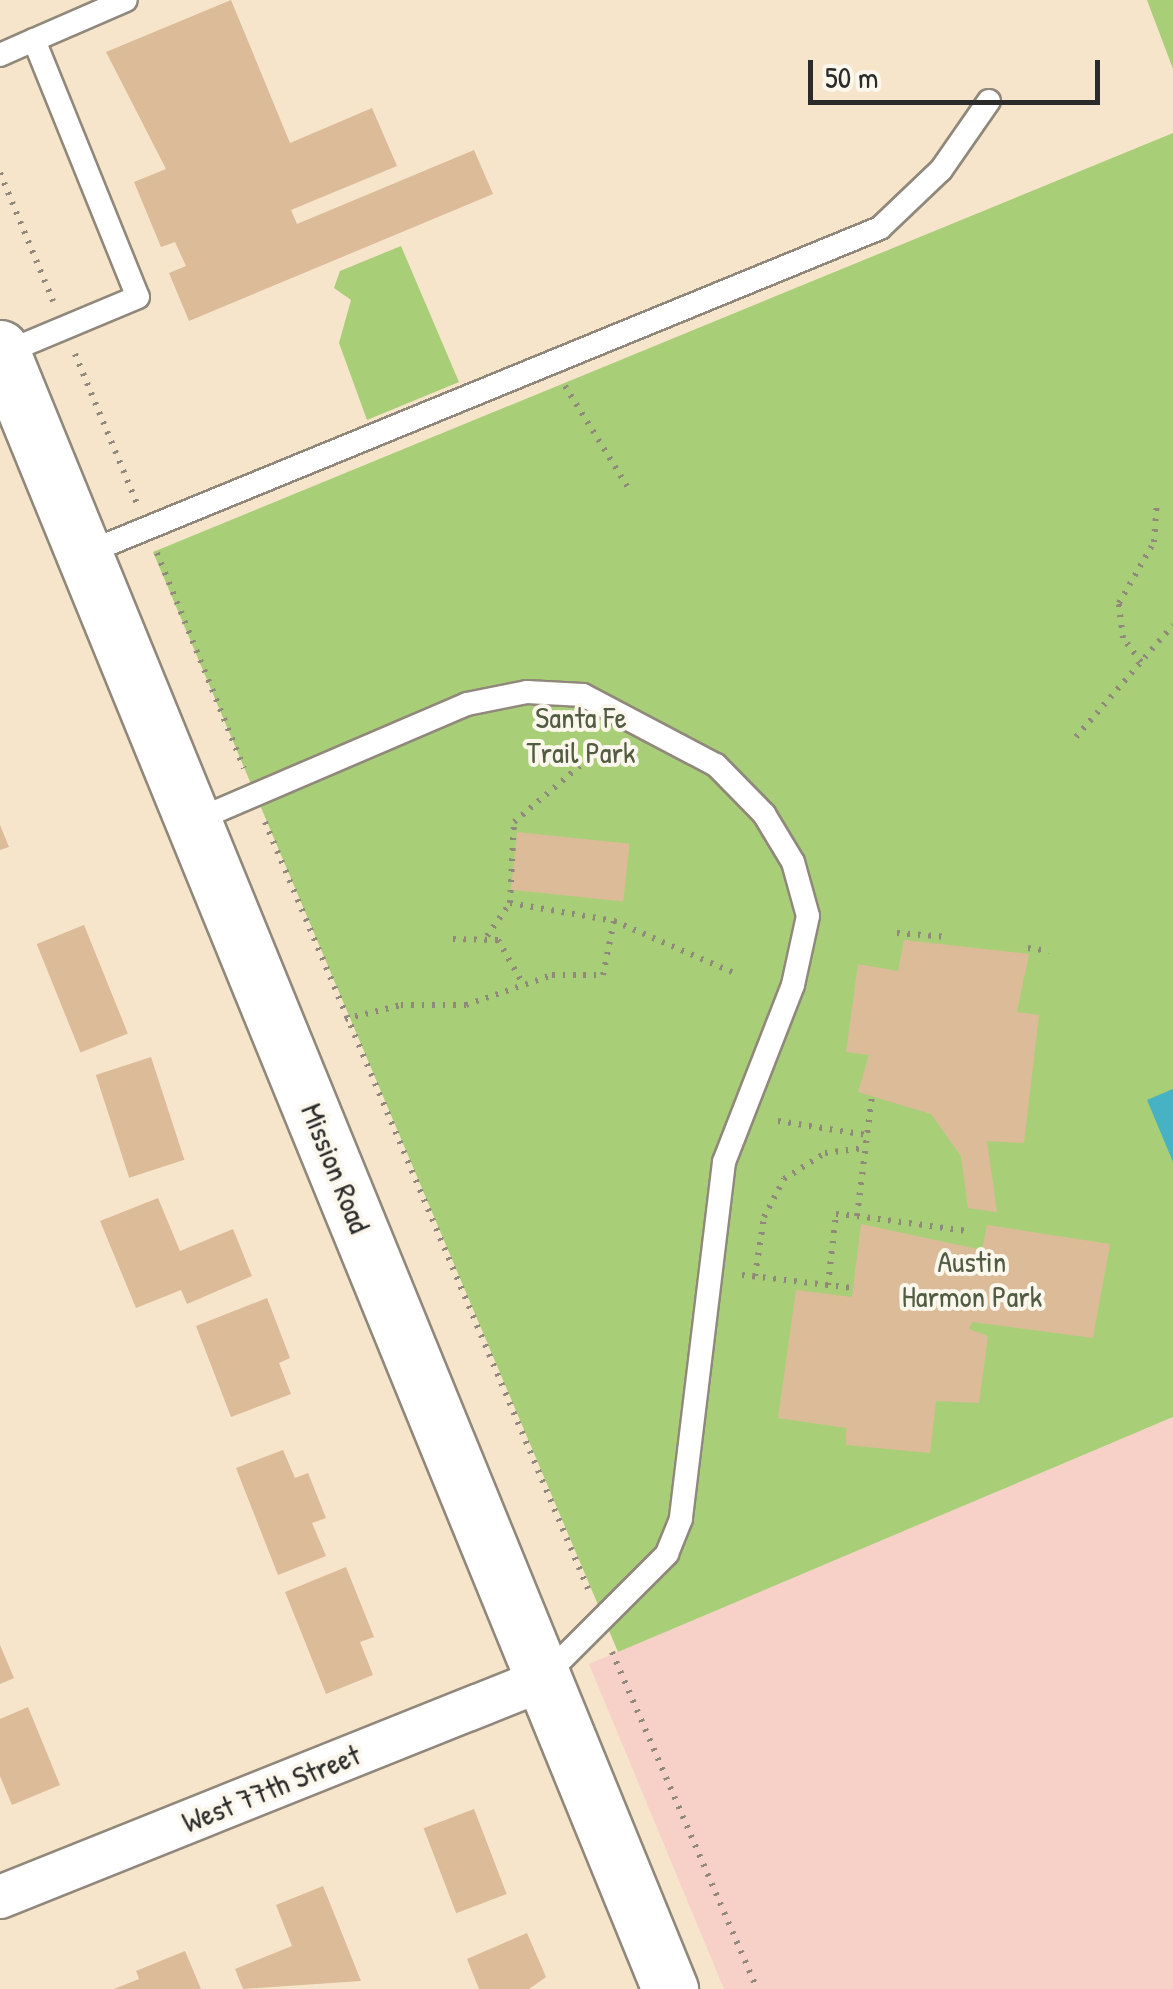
<!DOCTYPE html>
<style>
body{margin:0}
#map{position:relative;width:1173px;height:1989px;overflow:hidden;background:#f6e4cb;font-family:"Patrick Hand",sans-serif}
div>[style]{position:absolute}
.built>*{inset:0;background:#f7d1c8}
.green>*{inset:0;background:#a9ce78}
.water>*{inset:0;background:#46b2c4}
.building>*{inset:0;background:#dcbc98;transform-origin:0 0}
.path>*{height:6px;margin-top:-3px;transform-origin:0;background:repeating-linear-gradient(90deg,#90887b 0 2.5px,transparent 0 10.5px)}
.roads{filter:drop-shadow(2px 0 #90887b) drop-shadow(-2px 0 #90887b) drop-shadow(0 2px #90887b) drop-shadow(0 -2px #90887b)}
.lane>*{height:22px;margin:-11px;padding:0 11px;transform-origin:11px;border-radius:11px;background:#fff}
.street>*{height:42px;margin:-21px;padding:0 21px;transform-origin:21px;border-radius:21px;background:#fff}
.secondary>*{height:55px;margin:-27.5px;padding:0 27.5px;transform-origin:27.5px;border-radius:27.5px;background:#fff}
span{translate:-50% -50%;white-space:nowrap;text-align:center;line-height:1.15;-webkit-text-stroke:8px #fbf7ec;paint-order:stroke}
.park-label{font-size:30px;color:#515c42}
.street-label{font-size:30px;color:#2b2b2b}
.scale{position:absolute;left:808px;top:60px;width:292px;height:45px;box-sizing:border-box;border:5px solid #2b2b2b;border-top:0;padding-left:12px;font-size:30px;line-height:35px;white-space:nowrap;color:#2b2b2b;-webkit-text-stroke:8px #fbf7ec;paint-order:stroke}
</style>
<div id="map">
<div class="built">
<div style="clip-path:polygon(1173px 1417px,1173px 1989px,724px 1989px,589px 1664px)"></div>
</div>
<div class="green">
<div style="clip-path:polygon(1147px 0,1173px 0,1173px 69px)"></div>
<div style="clip-path:polygon(1173px 133px,1173px 1417px,618px 1652px,153px 552px)"></div>
<div style="clip-path:polygon(401px 246px,459px 382px,367px 420px,339px 343px,351px 300px,334px 288px,340px 271px)"></div>
</div>
<div class="water">
<div style="clip-path:polygon(1173px 1089px,1173px 1162px,1147px 1100px)"></div>
</div>
<div class="building">
<div style="clip-path:polygon(231px 0,290px 143px,372px 108px,397px 166px,291px 210px,297px 224px,474px 150px,493px 194px,189px 321px,169px 273px,186px 266px,175px 242px,161px 247px,134px 182px,166px 169px,106px 52px)"></div>
<div style="clip-path:polygon(0 825px,9px 847px,0 850px)"></div>
<div style="left:517px;top:832px;width:113px;height:58px;rotate:6deg"></div>
<div style="left:84px;top:925px;width:117px;height:51px;rotate:68deg"></div>
<div style="clip-path:polygon(904px 940px,1029px 954px,1017px 1012px,1039px 1015px,1024px 1143px,987px 1141px,997px 1212px,968px 1208px,961px 1156px,931px 1114px,858px 1092px,869px 1055px,846px 1052px,858px 964px,898px 971px)"></div>
<div style="left:151px;top:1057px;width:108px;height:58px;rotate:72deg"></div>
<div style="clip-path:polygon(158px 1198px,180px 1251px,233px 1229px,252px 1276px,187px 1304px,181px 1290px,136px 1308px,100px 1221px)"></div>
<div style="clip-path:polygon(861px 1224px,982px 1250px,987px 1225px,1110px 1244px,1093px 1338px,972px 1322px,969px 1329px,988px 1336px,979px 1403px,936px 1401px,930px 1453px,846px 1445px,846px 1428px,778px 1418px,796px 1290px,852px 1297px)"></div>
<div style="clip-path:polygon(267px 1298px,290px 1358px,279px 1363px,291px 1394px,231px 1417px,196px 1326px)"></div>
<div style="clip-path:polygon(283px 1450px,295px 1478px,308px 1473px,326px 1518px,312px 1523px,326px 1556px,278px 1575px,236px 1468px)"></div>
<div style="clip-path:polygon(346px 1567px,374px 1637px,360px 1642px,373px 1675px,326px 1694px,285px 1592px)"></div>
<div style="clip-path:polygon(0 1645px,14px 1678px,0 1684px)"></div>
<div style="clip-path:polygon(28px 1707px,60px 1785px,12px 1805px,0 1776px,0 1719px)"></div>
<div style="left:474px;top:1809px;width:91px;height:54px;rotate:69deg"></div>
<div style="clip-path:polygon(323px 1886px,361px 1981px,243px 1989px,235px 1969px,292px 1946px,276px 1905px)"></div>
<div style="clip-path:polygon(527px 1933px,546px 1977px,529px 1989px,479px 1989px,467px 1959px)"></div>
<div style="clip-path:polygon(185px 1951px,201px 1989px,114px 1989px,139px 1979px,136px 1971px)"></div>
</div>
<div class="path">
<div style="left:0;top:173px;width:139px;rotate:67.5deg"></div>
<div style="left:75px;top:354px;width:162px;rotate:67.5deg"></div>
<div style="left:565px;top:386px;width:118px;rotate:58.2deg"></div>
<div style="left:157px;top:553px;width:232px;rotate:68deg"></div>
<div style="left:1141px;top:662px;width:30px;rotate:-127deg"></div>
<div style="left:1123px;top:638px;width:35px;rotate:-97deg"></div>
<div style="left:1119px;top:603px;width:70px;rotate:-60.2deg"></div>
<div style="left:1154px;top:542px;width:42px;rotate:-85.9deg"></div>
<div style="left:1076px;top:737px;width:148px;rotate:-49.1deg"></div>
<div style="left:265px;top:822px;width:832px;rotate:67.16deg"></div>
<div style="left:510px;top:903px;width:81px;rotate:-87.2deg"></div>
<div style="left:514px;top:822px;width:89px;rotate:-40.5deg"></div>
<div style="left:897px;top:933px;width:51px;rotate:4.5deg"></div>
<div style="left:487px;top:936px;width:40px;rotate:-55.1deg"></div>
<div style="left:510px;top:903px;width:106px;rotate:9.8deg"></div>
<div style="left:453px;top:939px;width:45px;rotate:1.3deg"></div>
<div style="left:498px;top:940px;width:51px;rotate:60.4deg"></div>
<div style="left:1028px;top:948px;width:21px;rotate:8deg"></div>
<div style="left:345px;top:1019px;width:58px;rotate:-14deg"></div>
<div style="left:401px;top:1005px;width:65px"></div>
<div style="left:466px;top:1005px;width:91px;rotate:-19.2deg"></div>
<div style="left:552px;top:975px;width:51px"></div>
<div style="left:603px;top:975px;width:55px;rotate:-78.5deg"></div>
<div style="left:614px;top:921px;width:136px;rotate:23.4deg"></div>
<div style="left:778px;top:1121px;width:90px;rotate:8.9deg"></div>
<div style="left:857px;top:1216px;width:111px;rotate:7.8deg"></div>
<div style="left:742px;top:1275px;width:112px;rotate:6.7deg"></div>
<div style="left:755px;top:1276px;width:60px;rotate:-81.3deg"></div>
<div style="left:764px;top:1217px;width:43px;rotate:-62.2deg"></div>
<div style="left:784px;top:1179px;width:49px;rotate:-32.4deg"></div>
<div style="left:825px;top:1153px;width:40px;rotate:-7.1deg"></div>
<div style="left:828px;top:1285px;width:71px;rotate:-83.6deg"></div>
<div style="left:836px;top:1214px;width:21px;rotate:5deg"></div>
<div style="left:857px;top:1216px;width:122px;rotate:-82.9deg"></div>
<div style="left:612px;top:1652px;width:367px;rotate:66.7deg"></div>
</div>
<div class="roads">
<div class="lane">
<div style="left:34px;top:40px;width:100px;rotate:-23.5deg"></div>
<div style="left:0;top:55px;width:37px;rotate:-24deg"></div>
<div style="left:34px;top:40px;width:277px;rotate:68deg"></div>
<div style="left:138px;top:297px;width:147px;rotate:157.3deg"></div>
<div style="left:84px;top:554px;width:860px;rotate:-22.27deg"></div>
<div style="left:880px;top:228px;width:84px;rotate:-43.6deg"></div>
<div style="left:941px;top:170px;width:84px;rotate:-55.2deg"></div>
<div style="left:194px;top:821px;width:297px;rotate:-23.2deg"></div>
<div style="left:467px;top:704px;width:61px;rotate:-11.3deg"></div>
<div style="left:527px;top:692px;width:56px;rotate:3.1deg"></div>
<div style="left:583px;top:695px;width:150px;rotate:27.8deg"></div>
<div style="left:716px;top:765px;width:69px;rotate:45.6deg"></div>
<div style="left:764px;top:814px;width:56px;rotate:58.9deg"></div>
<div style="left:793px;top:862px;width:56px;rotate:74.5deg"></div>
<div style="left:808px;top:916px;width:71px;rotate:102.3deg"></div>
<div style="left:793px;top:985px;width:190px;rotate:111.3deg"></div>
<div style="left:724px;top:1162px;width:360px;rotate:96.9deg"></div>
<div style="left:681px;top:1519px;width:38px;rotate:112deg"></div>
<div style="left:667px;top:1554px;width:174px;rotate:135deg"></div>
</div>
<div class="street">
<div style="left:0;top:1897px;width:584px;rotate:-21.82deg"></div>
</div>
<div class="secondary">
<div style="left:0;top:348px;width:1773px;rotate:67.79deg"></div>
</div>
</div>
<div class="park-label">
<span style="left:581px;top:734px">Santa Fe<br>Trail Park</span>
<span style="left:972px;top:1278px">Austin<br>Harmon Park</span>
</div>
<div class="street-label">
<span style="left:336px;top:1168px;rotate:68deg">Mission Road</span>
<span style="left:271px;top:1788px;rotate:-22deg">West 77th Street</span>
</div>
<div class="scale">50 m</div>
</div>
